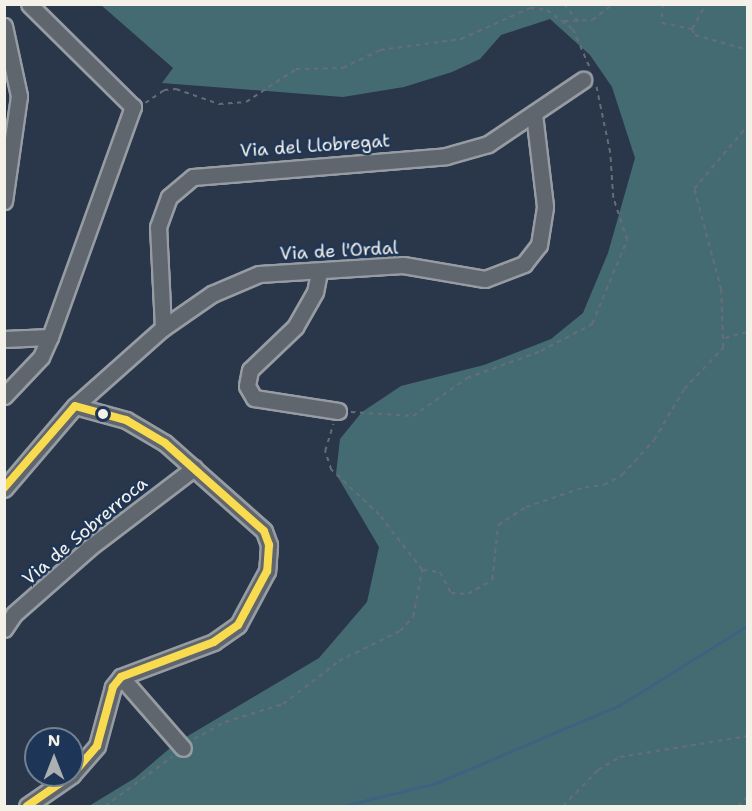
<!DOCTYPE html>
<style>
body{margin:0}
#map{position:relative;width:752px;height:811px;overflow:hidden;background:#2a374a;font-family:"Shantell Sans",sans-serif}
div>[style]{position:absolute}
.green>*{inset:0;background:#456b72}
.stream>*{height:3px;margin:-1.5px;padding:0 1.5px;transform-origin:1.5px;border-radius:1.5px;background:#3c6480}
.path>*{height:1.5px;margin-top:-0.75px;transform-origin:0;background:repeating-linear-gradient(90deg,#666d76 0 4.5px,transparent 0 9px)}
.roads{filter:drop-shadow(2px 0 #979ca3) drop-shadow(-2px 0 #979ca3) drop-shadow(0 2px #979ca3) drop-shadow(0 -2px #979ca3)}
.minor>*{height:15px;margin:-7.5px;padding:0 7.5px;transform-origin:7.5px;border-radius:7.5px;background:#60666e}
.bus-1>*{height:8px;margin:-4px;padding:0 4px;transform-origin:4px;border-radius:4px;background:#f9db4f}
.dots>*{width:16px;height:16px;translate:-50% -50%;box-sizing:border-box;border:3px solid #1d3557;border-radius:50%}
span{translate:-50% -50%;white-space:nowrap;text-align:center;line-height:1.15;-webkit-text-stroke:5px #1d3557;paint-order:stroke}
.street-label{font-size:18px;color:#f4f1e8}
.frame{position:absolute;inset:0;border:6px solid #f4f1e8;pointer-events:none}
.north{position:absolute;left:24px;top:727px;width:60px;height:60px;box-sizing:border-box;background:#1d3557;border:2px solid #738091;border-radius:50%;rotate:0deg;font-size:16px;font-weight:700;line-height:24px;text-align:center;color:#f4f1e8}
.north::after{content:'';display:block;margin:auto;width:21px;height:27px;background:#adb0b1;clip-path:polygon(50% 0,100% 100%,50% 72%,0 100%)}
</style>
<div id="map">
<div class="green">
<div style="clip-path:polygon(101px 5px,747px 5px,747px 806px,89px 806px,135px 778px,176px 743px,319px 658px,367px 602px,379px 547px,336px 474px,340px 439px,362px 412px,401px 386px,484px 365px,551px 339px,583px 313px,608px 253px,635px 158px,612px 87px,590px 55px,550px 19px,501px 35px,480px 59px,452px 72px,404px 87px,343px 97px,162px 83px,173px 68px)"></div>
</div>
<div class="stream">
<div style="left:343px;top:806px;width:96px;rotate:-13.9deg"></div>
<div style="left:436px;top:783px;width:200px;rotate:-23deg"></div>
<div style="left:620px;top:705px;width:151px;rotate:-32deg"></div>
</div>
<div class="path">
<div style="left:564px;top:4px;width:25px;rotate:50deg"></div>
<div style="left:663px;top:4px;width:19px;rotate:93deg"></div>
<div style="left:662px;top:23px;width:31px;rotate:11deg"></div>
<div style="left:692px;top:29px;width:7px;rotate:63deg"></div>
<div style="left:695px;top:35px;width:55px;rotate:15.8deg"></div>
<div style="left:564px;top:21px;width:28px;rotate:-2deg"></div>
<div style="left:592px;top:20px;width:26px;rotate:-37deg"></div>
<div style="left:692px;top:29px;width:29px;rotate:-61deg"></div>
<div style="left:145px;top:103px;width:23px;rotate:-34deg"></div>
<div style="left:164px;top:90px;width:12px;rotate:-5deg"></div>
<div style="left:176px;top:89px;width:46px;rotate:19.2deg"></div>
<div style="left:219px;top:104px;width:27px;rotate:-4deg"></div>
<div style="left:246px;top:102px;width:60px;rotate:-33.4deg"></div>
<div style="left:296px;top:69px;width:47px;rotate:-1.2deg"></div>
<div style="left:343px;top:68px;width:41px;rotate:-25.9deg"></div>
<div style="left:380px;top:50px;width:82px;rotate:-7.7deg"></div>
<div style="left:461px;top:39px;width:76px;rotate:-24.2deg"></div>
<div style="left:530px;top:8px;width:17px;rotate:7deg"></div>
<div style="left:547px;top:10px;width:32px;rotate:36deg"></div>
<div style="left:573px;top:29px;width:45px;rotate:66.3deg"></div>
<div style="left:725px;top:338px;width:24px;rotate:-15deg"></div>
<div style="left:351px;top:412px;width:62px;rotate:3.7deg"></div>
<div style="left:413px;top:416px;width:66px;rotate:-35.1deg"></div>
<div style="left:467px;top:378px;width:79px;rotate:-20deg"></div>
<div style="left:541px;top:351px;width:58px;rotate:-27.9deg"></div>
<div style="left:592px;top:324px;width:91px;rotate:-67.4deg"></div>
<div style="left:627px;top:240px;width:44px;rotate:-108.4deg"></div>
<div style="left:613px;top:198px;width:45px;rotate:-93.8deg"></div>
<div style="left:610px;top:153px;width:68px;rotate:-101.8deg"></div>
<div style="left:423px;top:570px;width:17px;rotate:7deg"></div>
<div style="left:440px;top:572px;width:24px;rotate:62deg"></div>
<div style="left:451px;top:593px;width:17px;rotate:3deg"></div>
<div style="left:468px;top:594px;width:28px;rotate:-30deg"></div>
<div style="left:492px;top:580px;width:55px;rotate:-83.8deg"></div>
<div style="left:498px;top:525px;width:33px;rotate:-33deg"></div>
<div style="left:526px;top:507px;width:62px;rotate:-18.7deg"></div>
<div style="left:585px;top:487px;width:19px;rotate:-6deg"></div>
<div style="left:604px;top:485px;width:21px;rotate:-29deg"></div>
<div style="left:622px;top:475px;width:47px;rotate:-47.6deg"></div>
<div style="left:654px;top:440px;width:59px;rotate:-59.5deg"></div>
<div style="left:684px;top:389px;width:57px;rotate:-46.4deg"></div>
<div style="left:723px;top:348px;width:58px;rotate:-92deg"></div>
<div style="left:721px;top:290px;width:105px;rotate:-105deg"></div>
<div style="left:694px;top:189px;width:84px;rotate:-49.8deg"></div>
<div style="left:194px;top:739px;width:35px;rotate:-29deg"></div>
<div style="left:225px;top:722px;width:61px;rotate:-17.2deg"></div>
<div style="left:283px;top:704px;width:71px;rotate:-37.5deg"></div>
<div style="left:339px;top:661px;width:68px;rotate:-26.2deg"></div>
<div style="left:400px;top:631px;width:19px;rotate:-47deg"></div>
<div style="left:413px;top:617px;width:48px;rotate:-79.2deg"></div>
<div style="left:422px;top:570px;width:70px;rotate:-128deg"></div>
<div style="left:379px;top:515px;width:66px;rotate:-136.8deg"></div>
<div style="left:331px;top:470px;width:20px;rotate:-108deg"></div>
<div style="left:325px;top:451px;width:28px;rotate:-73deg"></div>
<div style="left:105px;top:806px;width:83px;rotate:-36.2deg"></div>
<div style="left:563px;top:806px;width:50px;rotate:-45.8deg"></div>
<div style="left:598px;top:770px;width:26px;rotate:-31deg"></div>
<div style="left:620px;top:757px;width:130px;rotate:-9.3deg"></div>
<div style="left:738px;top:806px;width:14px;rotate:-45deg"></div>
</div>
<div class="roads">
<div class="minor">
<div style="left:4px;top:26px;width:72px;rotate:77.9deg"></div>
<div style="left:19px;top:96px;width:106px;rotate:98.1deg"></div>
<div style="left:319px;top:272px;width:20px;rotate:101deg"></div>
<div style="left:315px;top:292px;width:40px;rotate:119.7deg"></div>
<div style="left:295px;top:327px;width:62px;rotate:136.3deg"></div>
<div style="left:250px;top:370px;width:16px;rotate:101deg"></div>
<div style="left:247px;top:386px;width:14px;rotate:60deg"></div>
<div style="left:254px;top:398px;width:85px;rotate:8.8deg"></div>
<div style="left:163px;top:328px;width:101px;rotate:-92.8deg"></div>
<div style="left:158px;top:227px;width:32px;rotate:-70deg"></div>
<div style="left:169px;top:197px;width:31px;rotate:-40deg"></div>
<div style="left:193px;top:177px;width:254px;rotate:-4.7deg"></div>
<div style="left:446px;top:156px;width:44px;rotate:-15.9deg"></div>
<div style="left:488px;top:144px;width:115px;rotate:-34deg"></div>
<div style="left:4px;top:339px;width:46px;rotate:-2.5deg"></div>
<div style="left:50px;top:337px;width:245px;rotate:-70.2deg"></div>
<div style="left:133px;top:107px;width:146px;rotate:-135.3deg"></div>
<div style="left:4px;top:396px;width:54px;rotate:-46.5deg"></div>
<div style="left:41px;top:357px;width:22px;rotate:-66deg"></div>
<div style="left:75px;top:406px;width:118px;rotate:-41.6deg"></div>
<div style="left:163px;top:328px;width:60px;rotate:-34.8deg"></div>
<div style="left:212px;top:294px;width:51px;rotate:-23.1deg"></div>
<div style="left:259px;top:274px;width:144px;rotate:-3.6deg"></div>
<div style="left:403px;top:265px;width:83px;rotate:9.7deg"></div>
<div style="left:485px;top:279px;width:42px;rotate:-21deg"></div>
<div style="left:524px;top:264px;width:24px;rotate:-52deg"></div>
<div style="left:539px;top:245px;width:39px;rotate:-81deg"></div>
<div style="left:545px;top:206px;width:93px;rotate:-96.8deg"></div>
<div style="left:4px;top:489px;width:109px;rotate:-49.5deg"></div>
<div style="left:75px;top:406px;width:53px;rotate:15.4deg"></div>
<div style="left:126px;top:420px;width:45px;rotate:30.5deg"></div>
<div style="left:165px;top:443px;width:132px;rotate:41.6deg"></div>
<div style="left:264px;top:531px;width:15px;rotate:70deg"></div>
<div style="left:269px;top:545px;width:26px;rotate:94deg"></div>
<div style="left:267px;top:571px;width:61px;rotate:118.2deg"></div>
<div style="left:238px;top:625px;width:29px;rotate:145deg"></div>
<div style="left:214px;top:642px;width:99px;rotate:159.4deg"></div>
<div style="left:121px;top:677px;width:13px;rotate:129deg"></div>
<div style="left:113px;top:687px;width:61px;rotate:105.2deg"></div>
<div style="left:97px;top:746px;width:38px;rotate:131deg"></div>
<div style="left:4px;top:629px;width:18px;rotate:-56deg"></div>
<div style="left:14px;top:614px;width:100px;rotate:-41.3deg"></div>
<div style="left:89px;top:548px;width:132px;rotate:-37.3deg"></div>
<div style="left:121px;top:677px;width:94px;rotate:48.9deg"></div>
<div style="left:27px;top:806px;width:55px;rotate:-34.6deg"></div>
</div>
</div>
<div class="bus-1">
<div style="left:4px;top:488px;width:108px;rotate:-49.1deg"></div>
<div style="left:75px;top:406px;width:53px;rotate:15.4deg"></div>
<div style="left:126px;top:420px;width:45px;rotate:30.5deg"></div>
<div style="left:165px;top:443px;width:132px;rotate:41.6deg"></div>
<div style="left:264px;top:531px;width:15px;rotate:70deg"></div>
<div style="left:269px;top:545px;width:26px;rotate:94deg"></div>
<div style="left:267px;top:571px;width:61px;rotate:118.2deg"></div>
<div style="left:238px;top:625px;width:29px;rotate:145deg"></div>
<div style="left:214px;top:642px;width:99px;rotate:159.4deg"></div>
<div style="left:121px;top:677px;width:13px;rotate:129deg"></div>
<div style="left:113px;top:687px;width:61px;rotate:105.2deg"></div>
<div style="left:97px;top:746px;width:38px;rotate:131deg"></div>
<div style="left:27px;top:806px;width:55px;rotate:-34.6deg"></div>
</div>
<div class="dots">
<div style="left:103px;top:414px;background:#f4f1e8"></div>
</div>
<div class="street-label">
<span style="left:315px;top:146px;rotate:-4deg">Via del Llobregat</span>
<span style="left:339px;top:251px;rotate:-3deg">Via de l'Ordal</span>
<span style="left:85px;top:531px;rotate:-40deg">Via de Sobrerroca</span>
</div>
<div class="frame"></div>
<div class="north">N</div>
</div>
